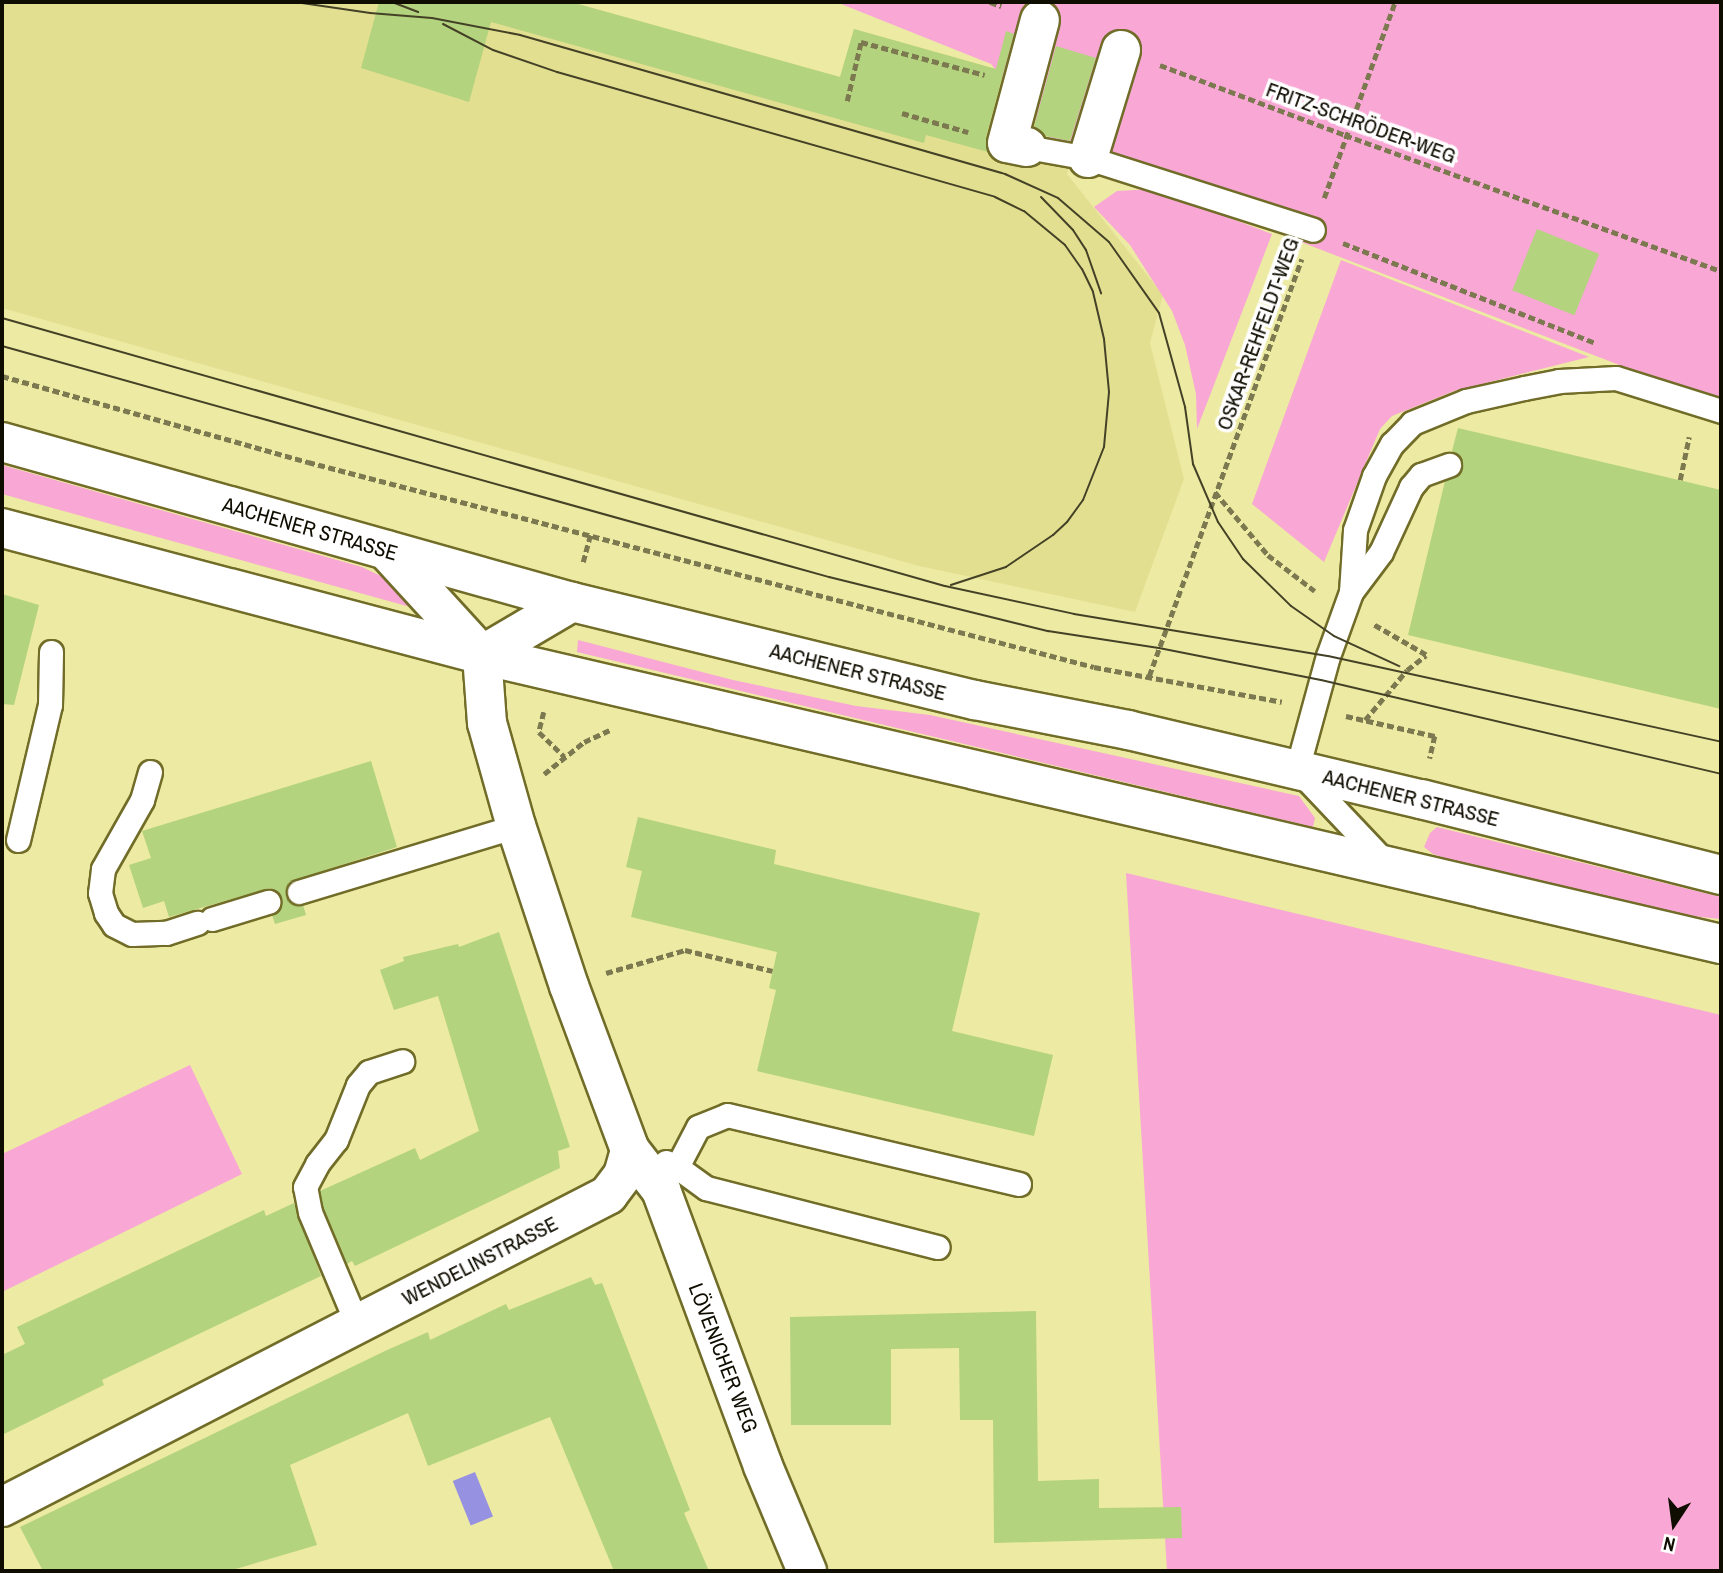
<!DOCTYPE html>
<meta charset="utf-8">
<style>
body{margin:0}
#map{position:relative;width:1723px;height:1573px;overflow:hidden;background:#edeaa3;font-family:"Archivo Narrow",sans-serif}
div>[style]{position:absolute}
.built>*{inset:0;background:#e3df91}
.green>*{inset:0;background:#f9a7d4}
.water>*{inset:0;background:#9791e2;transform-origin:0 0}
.building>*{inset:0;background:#b3d37e;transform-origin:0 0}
.path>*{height:4.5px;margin-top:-2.25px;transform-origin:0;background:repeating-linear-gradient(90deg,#7c7950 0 7px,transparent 0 10.5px)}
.roads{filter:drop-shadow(2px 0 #716d29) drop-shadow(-2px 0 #716d29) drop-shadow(0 2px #716d29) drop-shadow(0 -2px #716d29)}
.lane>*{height:23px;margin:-11.5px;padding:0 11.5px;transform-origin:11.5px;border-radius:11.5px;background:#fff}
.street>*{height:38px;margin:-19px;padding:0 19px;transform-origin:19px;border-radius:19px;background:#fff}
.primary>*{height:38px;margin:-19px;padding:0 19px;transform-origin:19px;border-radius:19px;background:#fff}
.tram>*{height:2px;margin:-1px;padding:0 1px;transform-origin:1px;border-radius:1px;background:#444127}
span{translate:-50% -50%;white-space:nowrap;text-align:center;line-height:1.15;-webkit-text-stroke:7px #fff;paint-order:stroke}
.street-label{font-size:21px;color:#0f0c00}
.frame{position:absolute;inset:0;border:4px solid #0f0c00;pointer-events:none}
.north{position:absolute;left:1639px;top:1489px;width:70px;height:70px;-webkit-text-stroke:5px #fff;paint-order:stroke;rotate:193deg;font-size:19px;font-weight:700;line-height:28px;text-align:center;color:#0f0c00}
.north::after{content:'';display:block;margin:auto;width:24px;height:32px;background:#0f0c00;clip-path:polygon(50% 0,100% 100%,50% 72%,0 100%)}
</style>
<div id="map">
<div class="built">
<div style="clip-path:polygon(2px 2px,571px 2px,840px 77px,854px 29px,996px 69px,1099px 59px,1067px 174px,1163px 295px,1150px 343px,1184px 479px,1135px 612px,919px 566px,2px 308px)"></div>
</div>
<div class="green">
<div style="clip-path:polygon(836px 2px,1721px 2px,1721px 398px,1622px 366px,1169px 191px,1074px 168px,991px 64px)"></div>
<div style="clip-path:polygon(1153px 189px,1272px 234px,1197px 429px,1196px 394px,1185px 345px,1172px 311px,1130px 245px,1094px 207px,1117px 191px)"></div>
<div style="clip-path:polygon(1341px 260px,1589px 357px,1454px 391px,1392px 416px,1380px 429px,1324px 562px,1252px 504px)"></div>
<div style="clip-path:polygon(2px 465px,362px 567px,389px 580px,414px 608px,2px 494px)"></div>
<div style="clip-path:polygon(578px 640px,733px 680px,856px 706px,930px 715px,1299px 796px,1315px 818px,1313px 827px,577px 652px)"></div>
<div style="clip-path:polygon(1437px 827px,1721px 897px,1721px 919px,1691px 916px,1460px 863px,1433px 854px,1424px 847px,1430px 833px)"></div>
<div style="clip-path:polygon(1126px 873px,1721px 1015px,1721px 1571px,1167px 1571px)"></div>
<div style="clip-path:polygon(190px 1065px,242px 1174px,2px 1292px,2px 1154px)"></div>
</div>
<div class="water">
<div style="left:475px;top:1472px;width:48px;height:24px;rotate:68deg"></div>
</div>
<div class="building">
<div style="clip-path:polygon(379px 2px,571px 2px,840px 77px,854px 29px,996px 69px,1006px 31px,1014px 34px,986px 137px,988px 152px,926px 135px,924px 143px,491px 22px,469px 102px,361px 68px)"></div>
<div style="clip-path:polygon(1056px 46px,1096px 58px,1070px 141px,1045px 136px,1034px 127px)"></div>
<div style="left:1537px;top:229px;width:67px;height:66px;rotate:22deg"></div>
<div style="clip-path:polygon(1458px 428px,1721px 490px,1721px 709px,1408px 635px,1445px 481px,1459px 475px,1463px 468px,1462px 460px,1452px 451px)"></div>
<div style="clip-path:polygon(2px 594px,39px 605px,14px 705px,2px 704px)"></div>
<div style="clip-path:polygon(371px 761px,397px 847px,289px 882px,286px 897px,295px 905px,303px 905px,306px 915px,275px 924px,272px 915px,279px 911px,282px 899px,270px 888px,169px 917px,164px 901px,143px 908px,129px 865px,151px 858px,142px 831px)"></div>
<div style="clip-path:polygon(638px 817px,776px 850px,774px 864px,980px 913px,952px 1031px,1053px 1055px,1034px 1136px,757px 1071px,776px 990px,769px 988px,777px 952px,631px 917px,642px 871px,626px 867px)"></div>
<div style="clip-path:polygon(499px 932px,570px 1147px,558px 1151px,560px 1168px,355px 1266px,352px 1261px,347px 1264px,323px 1208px,320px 1191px,415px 1148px,420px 1160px,479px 1131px,438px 996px,394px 1010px,380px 970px,404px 961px,403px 957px,458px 944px,459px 947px)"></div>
<div style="clip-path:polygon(294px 1203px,321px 1276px,102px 1380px,104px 1385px,2px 1435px,2px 1355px,25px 1344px,17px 1327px,264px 1210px,266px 1216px)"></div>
<div style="clip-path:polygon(591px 1277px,595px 1285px,602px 1283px,690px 1510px,684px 1513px,709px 1571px,614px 1571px,550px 1417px,428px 1466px,408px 1413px,290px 1465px,317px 1545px,229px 1571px,43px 1571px,20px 1527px,385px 1351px,428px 1332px,430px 1340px,506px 1304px,509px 1310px)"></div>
<div style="clip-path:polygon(1036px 1311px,1038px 1481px,1099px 1479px,1099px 1508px,1181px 1507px,1182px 1538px,994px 1543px,993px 1420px,960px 1420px,959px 1348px,891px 1349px,891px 1425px,791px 1425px,790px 1317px)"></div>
</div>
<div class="path">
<div style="left:990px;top:2px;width:12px;rotate:20deg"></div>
<div style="left:1160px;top:65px;width:198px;rotate:20.7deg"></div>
<div style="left:1345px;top:135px;width:400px;rotate:19.9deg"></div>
<div style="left:847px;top:101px;width:61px;rotate:-76.7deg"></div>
<div style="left:861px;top:42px;width:128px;rotate:14.9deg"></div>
<div style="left:902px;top:113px;width:69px;rotate:16.1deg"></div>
<div style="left:1324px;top:198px;width:208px;rotate:-70.1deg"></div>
<div style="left:1343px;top:243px;width:271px;rotate:21.6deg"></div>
<div style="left:2px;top:376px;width:318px;rotate:15.7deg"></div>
<div style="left:308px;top:462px;width:812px;rotate:14.62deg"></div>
<div style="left:1094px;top:667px;width:191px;rotate:10.5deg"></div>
<div style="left:1680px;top:480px;width:44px;rotate:-78.2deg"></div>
<div style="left:1215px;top:492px;width:82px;rotate:49.9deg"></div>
<div style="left:1268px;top:555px;width:59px;rotate:37.5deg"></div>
<div style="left:583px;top:562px;width:28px;rotate:-75deg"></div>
<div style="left:1149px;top:676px;width:444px;rotate:-69.9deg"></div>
<div style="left:544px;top:712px;width:21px;rotate:104deg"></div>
<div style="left:539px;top:732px;width:35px;rotate:44deg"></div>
<div style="left:1346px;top:716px;width:91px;rotate:12.7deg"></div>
<div style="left:1435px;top:736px;width:23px;rotate:103deg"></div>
<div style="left:1365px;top:720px;width:65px;rotate:-50deg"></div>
<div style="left:1407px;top:670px;width:24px;rotate:-38deg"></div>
<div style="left:1426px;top:655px;width:60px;rotate:-150deg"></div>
<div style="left:544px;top:774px;width:51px;rotate:-38.7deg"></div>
<div style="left:584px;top:742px;width:31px;rotate:-25deg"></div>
<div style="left:606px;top:973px;width:82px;rotate:-16.2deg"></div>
<div style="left:685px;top:950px;width:90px;rotate:13.4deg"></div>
</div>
<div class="roads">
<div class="lane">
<div style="left:1027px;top:147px;width:62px;rotate:10.2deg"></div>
<div style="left:1088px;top:158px;width:236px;rotate:17.7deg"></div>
<div style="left:1351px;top:592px;width:62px;rotate:-86.3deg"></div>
<div style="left:1355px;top:530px;width:57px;rotate:-70.6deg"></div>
<div style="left:1374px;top:476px;width:37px;rotate:-61deg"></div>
<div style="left:1392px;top:444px;width:29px;rotate:-46deg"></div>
<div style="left:1412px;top:423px;width:58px;rotate:-22.2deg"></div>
<div style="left:1466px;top:401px;width:59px;rotate:-12.6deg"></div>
<div style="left:1524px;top:388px;width:36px;rotate:-11deg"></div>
<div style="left:1559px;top:381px;width:57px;rotate:-3deg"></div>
<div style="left:1616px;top:378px;width:110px;rotate:17.4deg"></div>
<div style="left:150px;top:772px;width:29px;rotate:106deg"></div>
<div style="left:142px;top:800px;width:79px;rotate:119.5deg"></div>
<div style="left:103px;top:869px;width:24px;rotate:97deg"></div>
<div style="left:100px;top:893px;width:21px;rotate:73deg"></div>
<div style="left:106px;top:913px;width:14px;rotate:56deg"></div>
<div style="left:114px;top:925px;width:20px;rotate:27deg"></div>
<div style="left:132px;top:934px;width:34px;rotate:-2deg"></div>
<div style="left:166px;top:933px;width:33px;rotate:-18deg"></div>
<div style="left:18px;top:840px;width:139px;rotate:-76.7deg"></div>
<div style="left:50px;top:705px;width:53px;rotate:-88.9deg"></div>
<div style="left:1385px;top:862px;width:128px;rotate:-133.4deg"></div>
<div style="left:1297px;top:769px;width:117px;rotate:-74.7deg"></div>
<div style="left:1328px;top:656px;width:68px;rotate:-70.2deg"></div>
<div style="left:1351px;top:592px;width:50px;rotate:-53.1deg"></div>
<div style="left:1381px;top:552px;width:72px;rotate:-65.2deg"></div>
<div style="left:1411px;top:487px;width:16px;rotate:-50deg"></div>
<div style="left:1421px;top:475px;width:30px;rotate:-20deg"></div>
<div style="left:299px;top:892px;width:227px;rotate:-16.9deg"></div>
<div style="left:212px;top:919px;width:59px;rotate:-16.9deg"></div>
<div style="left:666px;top:1162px;width:12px;rotate:24deg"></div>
<div style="left:677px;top:1167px;width:36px;rotate:36deg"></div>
<div style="left:706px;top:1188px;width:239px;rotate:14.3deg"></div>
<div style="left:677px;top:1167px;width:45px;rotate:-62.3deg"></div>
<div style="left:698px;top:1127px;width:31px;rotate:-22deg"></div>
<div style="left:727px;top:1115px;width:300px;rotate:13.3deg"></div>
<div style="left:357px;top:1324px;width:121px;rotate:-112.8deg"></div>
<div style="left:310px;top:1212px;width:25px;rotate:-101deg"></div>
<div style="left:305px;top:1187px;width:26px;rotate:-62deg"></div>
<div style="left:317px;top:1164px;width:31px;rotate:-52deg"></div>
<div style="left:336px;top:1140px;width:59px;rotate:-68.2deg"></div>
<div style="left:358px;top:1085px;width:17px;rotate:-50deg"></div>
<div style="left:369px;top:1072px;width:35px;rotate:-18deg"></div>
</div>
<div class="street">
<div style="left:1027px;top:147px;width:20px;rotate:-169deg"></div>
<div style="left:1007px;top:143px;width:127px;rotate:-75deg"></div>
<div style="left:1088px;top:158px;width:113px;rotate:-73deg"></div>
<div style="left:482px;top:655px;width:104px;rotate:-30.5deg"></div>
<div style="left:630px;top:1150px;width:51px;rotate:52.2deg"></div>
<div style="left:661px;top:1190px;width:294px;rotate:69.7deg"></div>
<div style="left:763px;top:1466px;width:114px;rotate:67.3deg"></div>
<div style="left:2px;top:1507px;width:682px;rotate:-27.24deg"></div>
<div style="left:608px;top:1195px;width:25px;rotate:-53deg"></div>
<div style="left:623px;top:1175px;width:26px;rotate:-74deg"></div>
<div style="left:630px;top:1150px;width:175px;rotate:-110.4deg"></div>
<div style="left:569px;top:986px;width:169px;rotate:-108.3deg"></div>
<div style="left:516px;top:826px;width:107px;rotate:-105.7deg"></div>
<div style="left:487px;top:723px;width:68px;rotate:-94.2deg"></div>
<div style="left:482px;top:655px;width:142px;rotate:-132.4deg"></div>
</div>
<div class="primary">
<div style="left:2px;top:442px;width:592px;rotate:15.68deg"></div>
<div style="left:572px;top:602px;width:415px;rotate:13.7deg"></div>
<div style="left:975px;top:700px;width:156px;rotate:11.1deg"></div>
<div style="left:1128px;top:730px;width:301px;rotate:13.3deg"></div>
<div style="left:1421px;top:799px;width:309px;rotate:14.2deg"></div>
<div style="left:2px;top:528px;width:497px;rotate:14.8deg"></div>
<div style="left:482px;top:655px;width:1272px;rotate:13.13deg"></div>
</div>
</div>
<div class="tram">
<div style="left:295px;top:2px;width:76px;rotate:8.3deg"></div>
<div style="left:370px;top:13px;width:62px;rotate:4.6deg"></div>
<div style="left:432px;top:18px;width:90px;rotate:10.9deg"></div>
<div style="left:520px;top:35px;width:505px;rotate:15.99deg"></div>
<div style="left:1005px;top:174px;width:58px;rotate:24.4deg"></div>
<div style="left:1058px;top:198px;width:67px;rotate:40.8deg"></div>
<div style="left:1109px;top:242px;width:87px;rotate:54.8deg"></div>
<div style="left:1159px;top:313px;width:98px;rotate:74.5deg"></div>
<div style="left:1185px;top:407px;width:58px;rotate:82deg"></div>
<div style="left:1193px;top:464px;width:63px;rotate:66.7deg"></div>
<div style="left:1218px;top:522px;width:45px;rotate:56deg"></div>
<div style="left:1243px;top:559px;width:67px;rotate:44.4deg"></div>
<div style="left:1291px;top:606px;width:52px;rotate:34.9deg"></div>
<div style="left:1334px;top:636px;width:72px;rotate:24.8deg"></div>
<div style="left:392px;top:2px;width:28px;rotate:21deg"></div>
<div style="left:443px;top:24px;width:56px;rotate:27.5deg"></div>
<div style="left:493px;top:50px;width:68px;rotate:19deg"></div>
<div style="left:557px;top:72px;width:455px;rotate:15.9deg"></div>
<div style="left:995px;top:197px;width:32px;rotate:26deg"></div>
<div style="left:1024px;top:211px;width:53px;rotate:39.7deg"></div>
<div style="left:1065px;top:245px;width:29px;rotate:55deg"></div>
<div style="left:1082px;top:269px;width:25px;rotate:64deg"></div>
<div style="left:1093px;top:292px;width:48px;rotate:76.8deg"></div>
<div style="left:1104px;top:339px;width:53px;rotate:84.6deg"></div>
<div style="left:1109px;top:392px;width:55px;rotate:95.2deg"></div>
<div style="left:1104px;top:447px;width:57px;rotate:111.6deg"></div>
<div style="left:1083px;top:500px;width:27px;rotate:126deg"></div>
<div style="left:1067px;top:522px;width:19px;rotate:137deg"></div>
<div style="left:1053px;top:535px;width:57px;rotate:145.8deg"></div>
<div style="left:1006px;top:567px;width:58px;rotate:161.9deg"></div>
<div style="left:1041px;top:197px;width:46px;rotate:45.9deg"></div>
<div style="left:1073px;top:230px;width:24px;rotate:57deg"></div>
<div style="left:1086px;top:250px;width:46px;rotate:70.8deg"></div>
<div style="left:2px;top:318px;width:980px;rotate:15.87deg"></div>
<div style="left:945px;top:586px;width:132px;rotate:12.2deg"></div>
<div style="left:1074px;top:614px;width:257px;rotate:9.4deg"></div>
<div style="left:1328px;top:656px;width:402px;rotate:12.3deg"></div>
<div style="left:2px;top:346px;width:859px;rotate:15.61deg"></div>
<div style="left:829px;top:577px;width:226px;rotate:13.9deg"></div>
<div style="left:1048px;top:631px;width:112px;rotate:8.7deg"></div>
<div style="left:1159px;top:648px;width:165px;rotate:11.2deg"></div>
<div style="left:1321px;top:680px;width:411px;rotate:13.2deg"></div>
</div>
<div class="street-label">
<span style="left:1361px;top:123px;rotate:20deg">FRITZ-SCHRÖDER-WEG</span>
<span style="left:1258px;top:334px;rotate:-70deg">OSKAR-REHFELDT-WEG</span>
<span style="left:310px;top:529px;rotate:16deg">AACHENER STRASSE</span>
<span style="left:858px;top:672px;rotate:14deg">AACHENER STRASSE</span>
<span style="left:1411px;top:798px;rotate:14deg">AACHENER STRASSE</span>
<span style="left:480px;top:1261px;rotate:-27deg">WENDELINSTRASSE</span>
<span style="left:723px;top:1358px;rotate:69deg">LÖVENICHER WEG</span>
</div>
<div class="frame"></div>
<div class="north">N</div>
</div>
